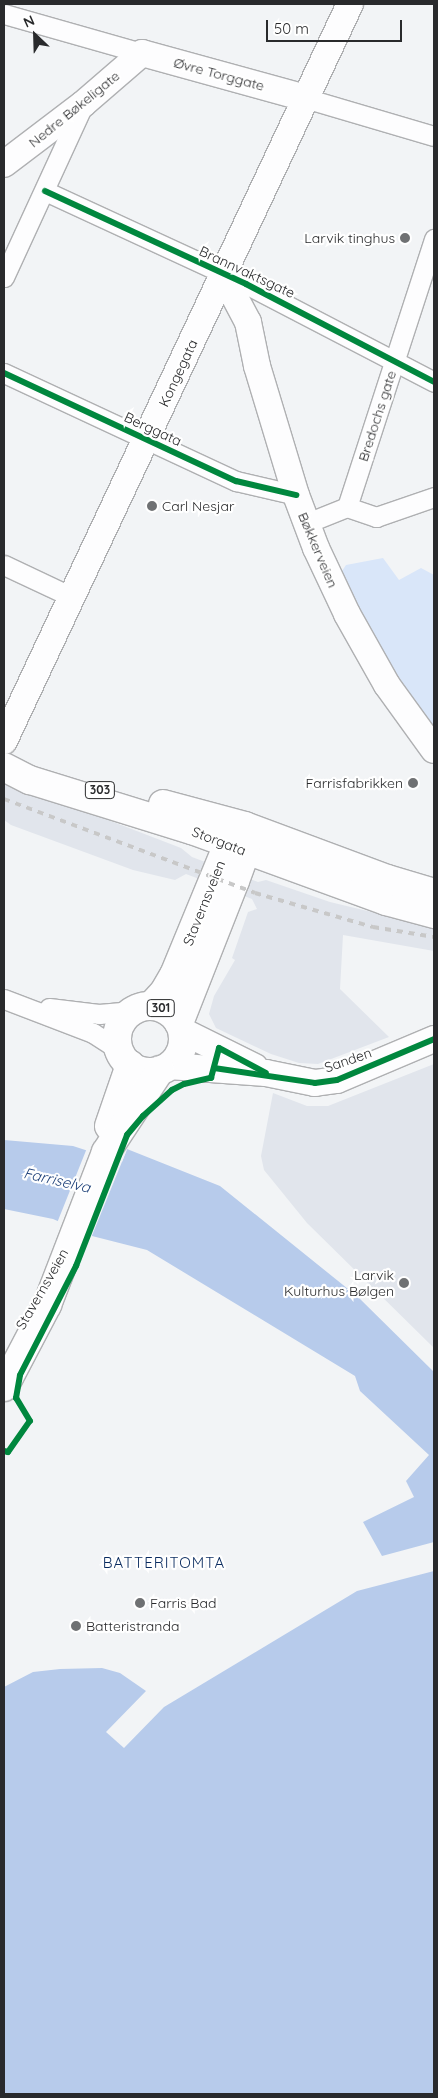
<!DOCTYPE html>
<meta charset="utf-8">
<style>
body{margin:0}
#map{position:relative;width:438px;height:2098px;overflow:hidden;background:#f2f4f6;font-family:Quicksand,sans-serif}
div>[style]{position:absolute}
.built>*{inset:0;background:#e1e5ec}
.green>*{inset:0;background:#d9e6f9}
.water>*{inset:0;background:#b7cbeb}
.pier>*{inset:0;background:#f2f4f6}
.roads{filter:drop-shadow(1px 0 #afb0b2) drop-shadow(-1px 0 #afb0b2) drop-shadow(0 1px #afb0b2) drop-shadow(0 -1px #afb0b2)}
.street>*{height:19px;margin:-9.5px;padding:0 9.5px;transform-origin:9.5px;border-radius:9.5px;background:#fdfdfe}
.secondary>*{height:26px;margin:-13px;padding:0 13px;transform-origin:13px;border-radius:13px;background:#fdfdfe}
.primary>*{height:28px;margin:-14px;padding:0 14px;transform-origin:14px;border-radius:14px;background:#fdfdfe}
.primary>.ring{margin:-14px;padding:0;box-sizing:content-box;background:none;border:28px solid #fdfdfe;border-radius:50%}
.rail>*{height:4px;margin-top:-2px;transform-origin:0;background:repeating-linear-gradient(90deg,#c8c8c8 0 6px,transparent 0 12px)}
.cycleway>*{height:6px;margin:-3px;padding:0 3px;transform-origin:3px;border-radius:3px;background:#00873e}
.dots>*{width:14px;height:14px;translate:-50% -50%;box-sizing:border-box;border:2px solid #fff;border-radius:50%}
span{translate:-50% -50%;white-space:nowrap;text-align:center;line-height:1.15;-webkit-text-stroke:4.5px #fff;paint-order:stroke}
.shield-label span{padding:1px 4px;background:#fff;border:1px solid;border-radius:4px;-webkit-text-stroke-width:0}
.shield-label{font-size:12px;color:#292a2c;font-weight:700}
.street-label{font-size:14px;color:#292a2c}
.poi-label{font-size:14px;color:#292a2c}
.right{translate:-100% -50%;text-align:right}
.left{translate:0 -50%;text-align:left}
.water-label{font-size:15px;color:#23457c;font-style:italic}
.neighbourhood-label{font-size:15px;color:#092b5f;letter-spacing:1px}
.frame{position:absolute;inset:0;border:5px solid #292a2c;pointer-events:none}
.north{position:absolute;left:10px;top:10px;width:50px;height:50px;-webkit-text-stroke:4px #fff;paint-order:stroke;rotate:336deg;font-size:14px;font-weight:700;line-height:20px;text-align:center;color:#292a2c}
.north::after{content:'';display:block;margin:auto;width:18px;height:22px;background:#292a2c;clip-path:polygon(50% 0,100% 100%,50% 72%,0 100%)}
.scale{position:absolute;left:266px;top:20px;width:136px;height:22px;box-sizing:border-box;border:2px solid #292a2c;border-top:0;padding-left:6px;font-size:15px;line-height:18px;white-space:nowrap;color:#292a2c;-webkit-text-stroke:4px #fff;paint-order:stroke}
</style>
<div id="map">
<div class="built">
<div style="clip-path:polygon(4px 780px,181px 848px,192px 857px,258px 882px,266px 880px,330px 902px,434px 927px,434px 951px,343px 935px,340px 989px,389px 1037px,318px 1064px,299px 1063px,271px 1054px,216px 1028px,209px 1014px,214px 996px,235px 960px,232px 958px,248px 912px,257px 909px,252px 899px,186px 874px,175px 880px,133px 870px,11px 825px,4px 820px)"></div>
<div style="clip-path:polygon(434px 1064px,434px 1348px,307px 1223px,264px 1170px,261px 1156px,273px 1093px,307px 1106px,328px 1106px)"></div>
</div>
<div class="green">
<div style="clip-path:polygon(383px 558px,399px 580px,421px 568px,434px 575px,434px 730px,380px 651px,340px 574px,346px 565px)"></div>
</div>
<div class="water">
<div style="clip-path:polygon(4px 1140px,73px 1146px,122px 1162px,127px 1149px,220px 1186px,358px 1297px,434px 1372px,434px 1542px,382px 1556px,363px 1522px,414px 1497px,406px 1481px,429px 1455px,360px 1391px,355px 1376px,147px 1250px,92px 1236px,53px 1219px,4px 1209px)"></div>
<div style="clip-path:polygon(434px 1571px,434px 2094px,4px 2094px,4px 1687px,33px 1672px,60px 1669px,102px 1668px,120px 1673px,146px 1691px,106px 1732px,124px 1748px,164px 1707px,357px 1591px)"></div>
</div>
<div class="pier">
<div style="clip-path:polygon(128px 1147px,91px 1238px,57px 1223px,87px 1148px,121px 1159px)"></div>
</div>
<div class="roads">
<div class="street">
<div style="left:4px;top:14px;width:143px;rotate:15.8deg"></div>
<div style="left:305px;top:98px;width:134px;rotate:16.4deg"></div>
<div style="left:45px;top:191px;width:221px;rotate:24.8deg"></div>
<div style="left:246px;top:284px;width:212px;rotate:27.5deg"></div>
<div style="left:4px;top:277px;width:189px;rotate:-65.3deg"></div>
<div style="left:4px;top:373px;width:256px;rotate:25deg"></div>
<div style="left:236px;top:481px;width:62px;rotate:13.1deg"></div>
<div style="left:347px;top:507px;width:282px;rotate:-72deg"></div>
<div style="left:307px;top:523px;width:43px;rotate:-21.8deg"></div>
<div style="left:347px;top:507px;width:31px;rotate:19deg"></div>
<div style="left:376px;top:517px;width:61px;rotate:-19deg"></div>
<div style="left:4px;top:565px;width:75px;rotate:25.2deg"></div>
<div style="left:4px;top:999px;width:95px;rotate:20.9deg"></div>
<div style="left:93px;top:1033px;width:30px;rotate:33deg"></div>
<div style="left:49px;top:1008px;width:50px;rotate:6.8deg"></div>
<div style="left:99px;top:1014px;width:34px;rotate:-5deg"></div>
</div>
<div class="secondary">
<div style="left:4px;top:164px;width:99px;rotate:-37.2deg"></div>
<div style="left:83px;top:104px;width:78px;rotate:-40.8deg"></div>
<div style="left:142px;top:53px;width:169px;rotate:15.4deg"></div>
<div style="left:223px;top:275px;width:53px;rotate:62deg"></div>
<div style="left:248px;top:322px;width:45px;rotate:78.4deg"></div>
<div style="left:257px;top:366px;width:135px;rotate:73.2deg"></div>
<div style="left:296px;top:495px;width:57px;rotate:69.3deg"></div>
<div style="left:316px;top:548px;width:73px;rotate:64.8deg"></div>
<div style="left:347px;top:614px;width:81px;rotate:60.6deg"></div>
<div style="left:387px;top:685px;width:80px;rotate:54.1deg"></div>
<div style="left:4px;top:741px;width:814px;rotate:-64.85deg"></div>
<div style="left:182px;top:1031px;width:81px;rotate:26.3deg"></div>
<div style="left:169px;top:1066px;width:97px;rotate:4.1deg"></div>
<div style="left:266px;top:1073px;width:50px;rotate:11.5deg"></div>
<div style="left:315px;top:1083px;width:22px;rotate:-8deg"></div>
<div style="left:337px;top:1080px;width:105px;rotate:-22.9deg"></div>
</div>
<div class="primary">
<div style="left:4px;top:767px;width:29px;rotate:27deg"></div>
<div style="left:30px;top:780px;width:170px;rotate:17.2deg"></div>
<div style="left:192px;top:830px;width:207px;rotate:20.1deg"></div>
<div style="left:386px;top:901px;width:50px;rotate:15.2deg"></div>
<div style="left:163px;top:804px;width:85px;rotate:15deg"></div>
<div style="left:245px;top:826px;width:152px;rotate:20.5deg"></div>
<div style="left:387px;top:879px;width:49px;rotate:16.6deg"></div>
<div style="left:151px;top:1006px;width:19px;rotate:-47deg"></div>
<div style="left:164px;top:992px;width:20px;rotate:-60deg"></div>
<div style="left:174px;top:975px;width:142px;rotate:-67.6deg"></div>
<div style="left:228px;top:844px;width:18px;rotate:-47deg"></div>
<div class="ring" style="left:117px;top:1006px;width:38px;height:38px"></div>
<div style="left:179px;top:1023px;width:153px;rotate:-68.5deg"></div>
<div style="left:235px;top:881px;width:32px;rotate:-70deg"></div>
<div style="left:246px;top:851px;width:17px;rotate:-93deg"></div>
<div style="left:109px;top:1126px;width:65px;rotate:-71deg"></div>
<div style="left:4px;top:1387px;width:93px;rotate:-62.3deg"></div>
<div style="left:47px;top:1305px;width:164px;rotate:-68.9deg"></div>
<div style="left:106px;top:1152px;width:98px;rotate:-56.6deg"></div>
</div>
</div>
<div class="rail">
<div style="left:4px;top:799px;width:268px;rotate:20.5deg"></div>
<div style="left:255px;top:893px;width:123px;rotate:16.1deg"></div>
<div style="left:373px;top:927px;width:62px;rotate:9.3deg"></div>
</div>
<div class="cycleway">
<div style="left:45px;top:191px;width:221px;rotate:24.8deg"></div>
<div style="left:246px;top:284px;width:212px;rotate:27.5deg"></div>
<div style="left:4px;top:373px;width:256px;rotate:25deg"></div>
<div style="left:236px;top:481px;width:62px;rotate:13.1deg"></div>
<div style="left:214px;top:1068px;width:102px;rotate:8.4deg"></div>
<div style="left:315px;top:1083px;width:22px;rotate:-8deg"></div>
<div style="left:337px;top:1080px;width:105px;rotate:-22.9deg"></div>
<div style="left:4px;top:1451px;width:4px;rotate:14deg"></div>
<div style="left:8px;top:1452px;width:38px;rotate:-55deg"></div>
<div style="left:30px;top:1421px;width:27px;rotate:-121deg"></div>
<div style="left:16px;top:1398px;width:23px;rotate:-80deg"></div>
<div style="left:20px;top:1375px;width:123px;rotate:-62.8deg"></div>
<div style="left:76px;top:1266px;width:141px;rotate:-68.7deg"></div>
<div style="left:127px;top:1135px;width:25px;rotate:-50deg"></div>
<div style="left:143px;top:1116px;width:39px;rotate:-42deg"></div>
<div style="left:172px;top:1090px;width:13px;rotate:-27deg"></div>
<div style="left:184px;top:1084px;width:28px;rotate:-13deg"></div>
<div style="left:211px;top:1078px;width:31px;rotate:-75deg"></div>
<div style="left:219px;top:1048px;width:53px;rotate:28deg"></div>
</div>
<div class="dots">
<div style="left:405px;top:238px;background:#6f7173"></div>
<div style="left:152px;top:506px;background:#6f7173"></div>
<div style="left:413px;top:783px;background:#6f7173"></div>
<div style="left:404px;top:1283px;background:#6f7173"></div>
<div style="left:140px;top:1603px;background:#6f7173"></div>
<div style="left:76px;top:1626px;background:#6f7173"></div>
</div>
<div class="shield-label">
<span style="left:100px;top:790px">303</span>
<span style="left:161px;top:1008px">301</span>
</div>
<div class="street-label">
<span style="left:219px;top:74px;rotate:15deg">Øvre Torggate</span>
<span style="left:74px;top:109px;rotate:-39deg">Nedre Bøkeligate</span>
<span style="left:247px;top:272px;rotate:25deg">Brannvaktsgate</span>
<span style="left:178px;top:373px;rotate:-65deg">Kongegata</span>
<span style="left:377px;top:416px;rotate:-72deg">Bredochs gate</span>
<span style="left:153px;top:429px;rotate:25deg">Berggata</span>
<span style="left:318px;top:550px;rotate:67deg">Bøkkerveien</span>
<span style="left:219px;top:841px;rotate:21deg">Storgata</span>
<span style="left:204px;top:903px;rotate:-68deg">Stavernsveien</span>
<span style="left:348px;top:1060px;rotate:-19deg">Sanden</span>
<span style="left:42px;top:1289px;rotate:-60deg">Stavernsveien</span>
</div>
<div class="poi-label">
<span class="right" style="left:395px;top:238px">Larvik tinghus</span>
<span class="left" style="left:162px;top:506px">Carl Nesjar</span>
<span class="right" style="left:403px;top:783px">Farrisfabrikken</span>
<span class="right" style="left:394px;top:1283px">Larvik<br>Kulturhus Bølgen</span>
<span class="left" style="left:150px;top:1603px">Farris Bad</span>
<span class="left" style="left:86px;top:1626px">Batteristranda</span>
</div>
<div class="water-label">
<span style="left:57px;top:1180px;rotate:13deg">Farriselva</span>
</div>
<div class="neighbourhood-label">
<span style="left:164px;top:1563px">BATTERITOMTA</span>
</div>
<div class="frame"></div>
<div class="north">N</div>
<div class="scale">50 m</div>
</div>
